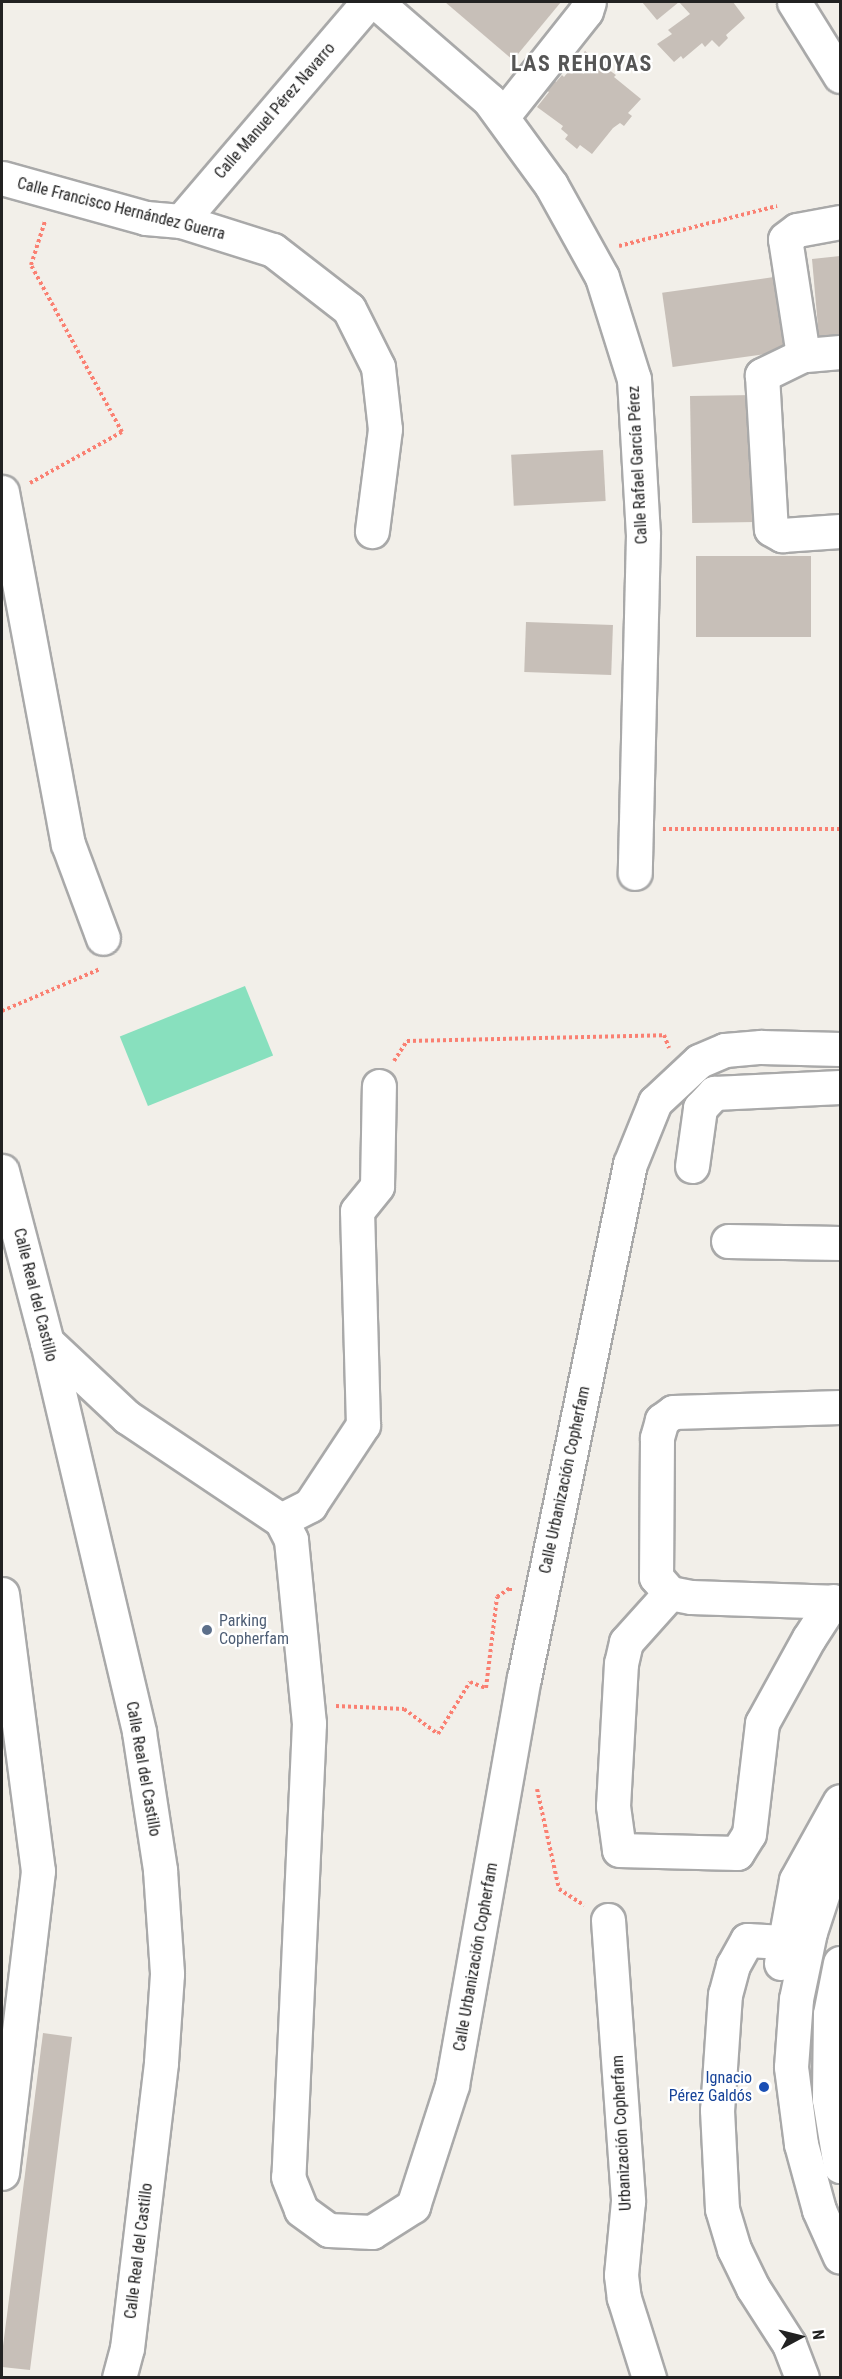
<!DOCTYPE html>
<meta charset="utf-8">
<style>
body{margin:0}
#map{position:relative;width:842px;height:2379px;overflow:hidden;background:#f2efe9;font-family:"Roboto Condensed",sans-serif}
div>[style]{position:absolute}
.pitch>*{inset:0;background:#88e0be;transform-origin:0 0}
.building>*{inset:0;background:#c7bfb8;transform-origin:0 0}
.path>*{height:4px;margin-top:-2px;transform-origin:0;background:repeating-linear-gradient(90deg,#fa8072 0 3px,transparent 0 6px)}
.roads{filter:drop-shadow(2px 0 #a9a9a9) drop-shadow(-2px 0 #a9a9a9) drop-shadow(0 2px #a9a9a9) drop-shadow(0 -2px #a9a9a9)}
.minor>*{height:33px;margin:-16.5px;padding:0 16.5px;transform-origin:16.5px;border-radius:16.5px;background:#fff}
.dots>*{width:16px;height:16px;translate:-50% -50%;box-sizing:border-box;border:3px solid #fff;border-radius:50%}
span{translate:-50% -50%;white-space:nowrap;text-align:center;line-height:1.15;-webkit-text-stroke:4.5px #fff;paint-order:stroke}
.street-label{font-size:16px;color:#222}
.service-label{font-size:16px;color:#4e5e75}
.left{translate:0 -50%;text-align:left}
.transit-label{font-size:16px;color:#164399}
.right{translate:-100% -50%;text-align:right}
.district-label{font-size:22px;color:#555;font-weight:700;letter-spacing:1.5px}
.frame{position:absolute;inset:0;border:3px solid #222;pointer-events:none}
.north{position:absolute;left:770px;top:2307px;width:60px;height:60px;-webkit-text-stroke:4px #fff;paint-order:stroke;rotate:83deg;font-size:16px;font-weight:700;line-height:24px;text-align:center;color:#222}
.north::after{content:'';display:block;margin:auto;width:21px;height:27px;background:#222;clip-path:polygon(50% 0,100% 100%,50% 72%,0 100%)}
</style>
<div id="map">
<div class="pitch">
<div style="left:245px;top:986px;width:75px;height:135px;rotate:68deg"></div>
</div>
<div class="building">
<div style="clip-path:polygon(445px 2px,561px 2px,513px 60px)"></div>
<div style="clip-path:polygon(642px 2px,679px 2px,657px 20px)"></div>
<div style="clip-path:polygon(679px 2px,733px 2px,745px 18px,726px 35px,728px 38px,719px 47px,712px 40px,705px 47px,702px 43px,683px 59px,681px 56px,674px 62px,657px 44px,672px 34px,668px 30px,690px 14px)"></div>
<div style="clip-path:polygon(585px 51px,598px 62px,602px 58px,613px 66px,609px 70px,616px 75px,614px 77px,641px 99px,628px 113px,632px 116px,624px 126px,620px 123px,613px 128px,592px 154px,580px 145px,577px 149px,565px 139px,568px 135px,561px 129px,563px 126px,537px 107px,549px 92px,544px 89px,552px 79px,556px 82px,562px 75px,564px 77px)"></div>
<div style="clip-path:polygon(840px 256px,840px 336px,819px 338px,812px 259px)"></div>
<div style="left:781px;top:276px;width:75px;height:120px;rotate:82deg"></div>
<div style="left:754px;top:395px;width:127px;height:64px;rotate:89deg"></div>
<div style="left:603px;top:450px;width:51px;height:92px;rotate:87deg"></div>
<div style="left:696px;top:556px;width:115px;height:81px"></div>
<div style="left:526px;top:622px;width:87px;height:50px;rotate:2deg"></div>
<div style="clip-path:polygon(43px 2033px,72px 2037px,30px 2370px,2px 2367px,2px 2354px)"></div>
</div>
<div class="path">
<div style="left:619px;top:246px;width:163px;rotate:-14.2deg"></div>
<div style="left:30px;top:483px;width:105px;rotate:-29deg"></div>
<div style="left:122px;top:432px;width:190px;rotate:-118.6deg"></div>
<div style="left:31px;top:265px;width:46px;rotate:-72.3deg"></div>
<div style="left:663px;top:829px;width:177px"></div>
<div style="left:2px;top:1011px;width:107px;rotate:-23.2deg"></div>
<div style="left:394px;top:1061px;width:24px;rotate:-57deg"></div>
<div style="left:407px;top:1041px;width:257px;rotate:-1.3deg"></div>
<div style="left:664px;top:1035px;width:14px;rotate:69deg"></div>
<div style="left:336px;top:1706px;width:68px;rotate:2.5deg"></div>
<div style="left:404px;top:1709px;width:42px;rotate:36.3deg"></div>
<div style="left:438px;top:1734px;width:61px;rotate:-58.4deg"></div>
<div style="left:470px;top:1682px;width:17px;rotate:21deg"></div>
<div style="left:486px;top:1688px;width:92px;rotate:-83.1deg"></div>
<div style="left:497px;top:1597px;width:16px;rotate:-35deg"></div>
<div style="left:510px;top:1588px;width:3px;rotate:90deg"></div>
<div style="left:537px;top:1789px;width:102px;rotate:77.6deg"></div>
<div style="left:559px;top:1889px;width:30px;rotate:33deg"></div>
</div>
<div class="roads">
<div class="minor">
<div style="left:376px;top:2px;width:150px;rotate:40.9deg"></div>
<div style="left:489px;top:100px;width:105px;rotate:53.9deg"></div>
<div style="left:551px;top:185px;width:105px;rotate:61deg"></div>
<div style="left:602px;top:277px;width:107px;rotate:72.6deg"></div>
<div style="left:634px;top:379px;width:156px;rotate:86.7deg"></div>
<div style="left:643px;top:535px;width:338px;rotate:91.4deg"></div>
<div style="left:794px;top:2px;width:87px;rotate:58.1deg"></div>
<div style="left:502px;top:117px;width:135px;rotate:-51.6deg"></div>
<div style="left:586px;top:11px;width:9px;rotate:-72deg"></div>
<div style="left:2px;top:178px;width:149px;rotate:15.5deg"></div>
<div style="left:146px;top:218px;width:35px;rotate:5deg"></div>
<div style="left:181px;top:221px;width:96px;rotate:17.5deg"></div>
<div style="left:273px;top:250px;width:96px;rotate:37.8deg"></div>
<div style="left:349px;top:309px;width:65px;rotate:63.4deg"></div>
<div style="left:378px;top:367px;width:62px;rotate:83.6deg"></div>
<div style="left:385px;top:429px;width:103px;rotate:97.3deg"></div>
<div style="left:181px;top:221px;width:288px;rotate:-49.5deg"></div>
<div style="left:840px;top:352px;width:37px;rotate:175deg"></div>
<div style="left:803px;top:355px;width:46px;rotate:154deg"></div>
<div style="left:762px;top:375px;width:154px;rotate:86.7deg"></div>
<div style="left:771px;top:529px;width:13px;rotate:29deg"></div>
<div style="left:782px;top:535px;width:58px;rotate:-3.9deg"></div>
<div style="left:803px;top:355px;width:117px;rotate:-98.8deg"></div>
<div style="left:785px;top:239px;width:15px;rotate:-37deg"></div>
<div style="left:797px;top:230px;width:44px;rotate:-10.5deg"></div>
<div style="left:2px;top:492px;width:358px;rotate:79.4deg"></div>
<div style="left:68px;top:844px;width:100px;rotate:69.6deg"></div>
<div style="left:692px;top:1166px;width:59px;rotate:-82.1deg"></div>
<div style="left:700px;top:1108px;width:21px;rotate:-47deg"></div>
<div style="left:714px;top:1093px;width:126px;rotate:-2.7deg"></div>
<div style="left:2px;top:1171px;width:177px;rotate:75.3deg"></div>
<div style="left:47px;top:1342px;width:401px;rotate:76.7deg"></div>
<div style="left:139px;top:1732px;width:140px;rotate:81.3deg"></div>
<div style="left:160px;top:1870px;width:104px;rotate:86.1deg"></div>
<div style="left:167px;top:1974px;width:89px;rotate:93.9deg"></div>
<div style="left:161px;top:2063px;width:287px;rotate:96.8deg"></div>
<div style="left:127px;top:2348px;width:31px;rotate:105deg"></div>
<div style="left:728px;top:1241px;width:112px;rotate:1deg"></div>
<div style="left:47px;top:1342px;width:110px;rotate:43.2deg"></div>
<div style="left:127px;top:1417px;width:185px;rotate:33.8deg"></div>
<div style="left:281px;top:1520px;width:22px;rotate:63deg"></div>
<div style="left:291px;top:1540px;width:184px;rotate:84.4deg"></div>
<div style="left:309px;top:1723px;width:454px;rotate:92.6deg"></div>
<div style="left:288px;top:2177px;width:35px;rotate:68deg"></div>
<div style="left:301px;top:2210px;width:34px;rotate:36deg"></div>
<div style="left:329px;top:2230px;width:43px;rotate:2.7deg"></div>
<div style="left:372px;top:2232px;width:49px;rotate:-32.4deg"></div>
<div style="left:413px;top:2206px;width:127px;rotate:-72.1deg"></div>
<div style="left:452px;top:2085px;width:413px;rotate:-80deg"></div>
<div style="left:524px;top:1678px;width:525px;rotate:-78.35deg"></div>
<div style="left:630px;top:1164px;width:67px;rotate:-68deg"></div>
<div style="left:655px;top:1102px;width:60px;rotate:-43deg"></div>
<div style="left:699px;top:1061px;width:28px;rotate:-23deg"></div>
<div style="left:725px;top:1050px;width:36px;rotate:-5deg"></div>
<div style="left:761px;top:1047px;width:79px;rotate:1.5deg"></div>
<div style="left:840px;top:1407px;width:167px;rotate:178.3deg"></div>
<div style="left:673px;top:1412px;width:14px;rotate:144deg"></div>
<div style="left:662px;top:1420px;width:19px;rotate:106deg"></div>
<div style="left:657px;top:1438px;width:139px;rotate:90.4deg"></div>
<div style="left:656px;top:1577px;width:21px;rotate:49deg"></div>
<div style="left:670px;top:1593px;width:21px;rotate:11deg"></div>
<div style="left:691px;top:1597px;width:149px;rotate:1.9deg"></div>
<div style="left:281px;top:1520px;width:33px;rotate:-27deg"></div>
<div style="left:310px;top:1505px;width:96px;rotate:-56.5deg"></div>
<div style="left:363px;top:1425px;width:214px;rotate:-91.6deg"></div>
<div style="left:357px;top:1211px;width:32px;rotate:-51deg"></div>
<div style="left:377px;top:1186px;width:100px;rotate:-88.9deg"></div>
<div style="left:670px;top:1593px;width:66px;rotate:131.9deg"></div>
<div style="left:626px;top:1642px;width:22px;rotate:103deg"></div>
<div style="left:621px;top:1663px;width:143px;rotate:93.2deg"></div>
<div style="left:613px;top:1806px;width:44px;rotate:82.2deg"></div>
<div style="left:619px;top:1850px;width:118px;rotate:1.5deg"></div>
<div style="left:737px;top:1853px;width:22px;rotate:-58deg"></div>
<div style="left:749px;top:1834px;width:112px;rotate:-83.3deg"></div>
<div style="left:762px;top:1723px;width:97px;rotate:-61.1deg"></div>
<div style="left:809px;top:1638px;width:44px;rotate:-57deg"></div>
<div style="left:2px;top:1594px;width:279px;rotate:82.6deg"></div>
<div style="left:38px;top:1871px;width:304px;rotate:96.8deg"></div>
<div style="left:840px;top:1854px;width:23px;rotate:119deg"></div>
<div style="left:829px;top:1874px;width:61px;rotate:108.1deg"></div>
<div style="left:810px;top:1932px;width:68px;rotate:101.8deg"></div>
<div style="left:796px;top:1999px;width:68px;rotate:94.2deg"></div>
<div style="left:791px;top:2067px;width:78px;rotate:82.6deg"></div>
<div style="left:801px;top:2144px;width:68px;rotate:74.7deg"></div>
<div style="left:819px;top:2210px;width:51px;rotate:65.9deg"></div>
<div style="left:608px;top:1920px;width:282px;rotate:85.9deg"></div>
<div style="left:628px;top:2201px;width:74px;rotate:95.4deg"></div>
<div style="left:621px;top:2275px;width:23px;rotate:83deg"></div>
<div style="left:624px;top:2298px;width:84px;rotate:72.6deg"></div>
<div style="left:784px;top:1942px;width:37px;rotate:-177deg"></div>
<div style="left:747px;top:1940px;width:29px;rotate:119deg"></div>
<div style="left:733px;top:1965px;width:30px;rotate:105deg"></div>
<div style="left:725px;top:1994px;width:116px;rotate:93.9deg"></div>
<div style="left:717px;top:2110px;width:99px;rotate:87.1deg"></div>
<div style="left:722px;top:2209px;width:42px;rotate:73.3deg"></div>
<div style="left:734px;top:2249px;width:43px;rotate:64deg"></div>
<div style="left:753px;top:2288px;width:67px;rotate:57.3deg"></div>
<div style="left:789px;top:2344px;width:36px;rotate:69deg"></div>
<div style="left:781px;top:1963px;width:84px;rotate:-79.8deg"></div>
<div style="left:796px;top:1880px;width:90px;rotate:-60.9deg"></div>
<div style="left:840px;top:1963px;width:52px;rotate:101.1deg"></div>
<div style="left:830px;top:2014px;width:85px;rotate:90.7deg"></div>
<div style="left:829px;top:2099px;width:68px;rotate:80.7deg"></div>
</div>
</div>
<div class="dots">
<div style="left:207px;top:1630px;background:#5c6f8a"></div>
<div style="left:764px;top:2087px;background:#1a4fb4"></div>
</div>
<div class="street-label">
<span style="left:275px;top:111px;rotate:-49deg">Calle Manuel Pérez Navarro</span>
<span style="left:121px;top:209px;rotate:14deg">Calle Francisco Hernández Guerra</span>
<span style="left:638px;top:465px;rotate:-93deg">Calle Rafael García Pérez</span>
<span style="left:35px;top:1295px;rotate:76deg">Calle Real del Castillo</span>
<span style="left:565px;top:1480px;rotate:-78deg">Calle Urbanización Copherfam</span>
<span style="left:143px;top:1769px;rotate:80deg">Calle Real del Castillo</span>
<span style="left:476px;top:1957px;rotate:-80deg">Calle Urbanización Copherfam</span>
<span style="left:622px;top:2133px;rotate:-93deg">Urbanización Copherfam</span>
<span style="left:139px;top:2251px;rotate:-83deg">Calle Real del Castillo</span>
</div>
<div class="service-label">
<span class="left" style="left:219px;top:1630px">Parking<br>Copherfam</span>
</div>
<div class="transit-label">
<span class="right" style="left:752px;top:2087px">Ignacio<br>Pérez Galdós</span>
</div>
<div class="district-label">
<span style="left:582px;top:64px">LAS REHOYAS</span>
</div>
<div class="frame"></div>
<div class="north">N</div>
</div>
